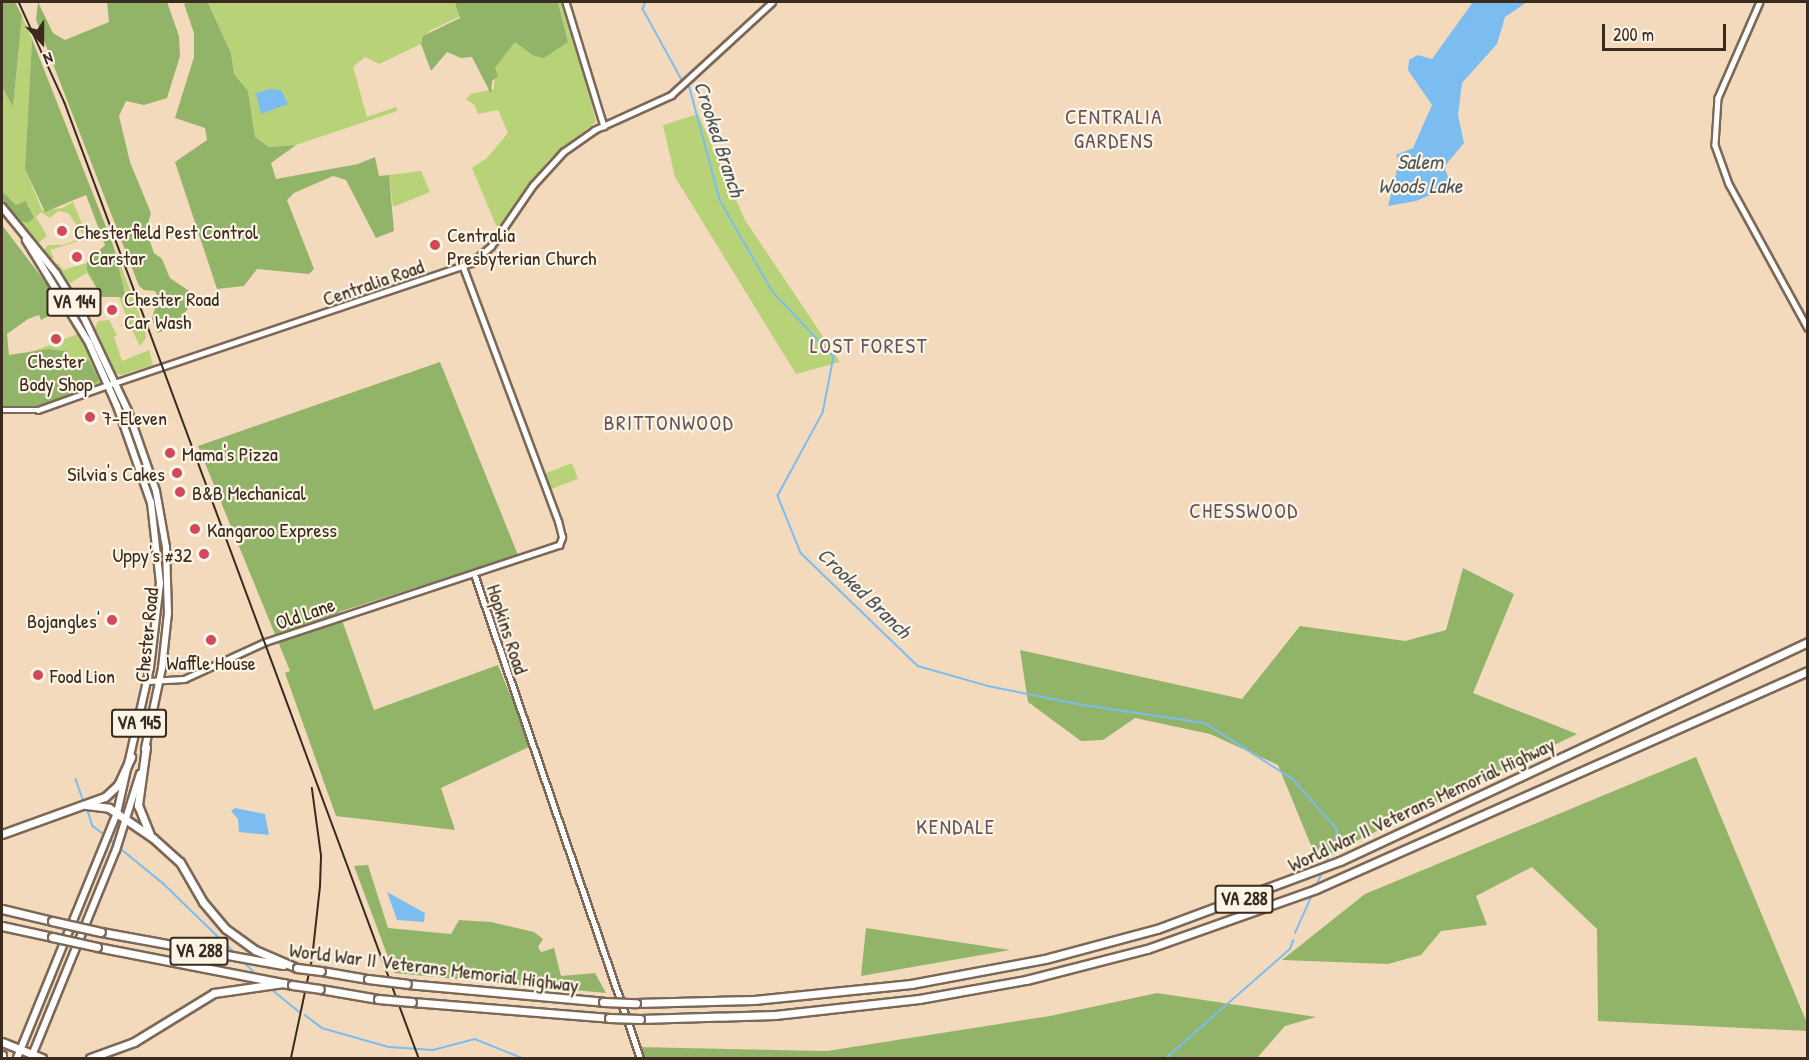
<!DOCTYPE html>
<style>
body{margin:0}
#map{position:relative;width:1809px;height:1060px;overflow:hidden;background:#f4dabd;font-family:"Patrick Hand",sans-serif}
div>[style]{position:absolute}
.green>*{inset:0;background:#b8d278;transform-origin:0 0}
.forest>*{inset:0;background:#92b468}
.water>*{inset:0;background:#7bbdf0}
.stream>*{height:1.5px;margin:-0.75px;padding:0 0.75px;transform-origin:0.75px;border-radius:0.75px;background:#7bbdf0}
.roads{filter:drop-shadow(2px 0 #7c6856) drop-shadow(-2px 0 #7c6856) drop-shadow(0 2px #7c6856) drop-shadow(0 -2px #7c6856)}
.tertiary>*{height:4.5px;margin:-2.25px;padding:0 2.25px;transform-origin:2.25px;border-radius:2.25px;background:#fff}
.secondary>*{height:5px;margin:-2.5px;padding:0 2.5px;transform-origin:2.5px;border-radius:2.5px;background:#fff}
.primary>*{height:6px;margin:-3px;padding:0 3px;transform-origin:3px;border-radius:3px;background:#fff}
.motorway>*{height:7px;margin:-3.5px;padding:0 3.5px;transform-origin:3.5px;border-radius:3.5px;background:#fff}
.rail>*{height:1.5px;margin:-0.75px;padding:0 0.75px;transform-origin:0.75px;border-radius:0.75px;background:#3b2a1e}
.bridges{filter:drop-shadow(2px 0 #7c6856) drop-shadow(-2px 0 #7c6856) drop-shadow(0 2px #7c6856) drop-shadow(0 -2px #7c6856)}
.motorway-bridge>*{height:7px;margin:-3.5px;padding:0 3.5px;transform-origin:3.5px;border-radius:3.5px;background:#fff}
.dots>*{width:16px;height:16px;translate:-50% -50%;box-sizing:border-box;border:3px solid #fcf5e5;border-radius:50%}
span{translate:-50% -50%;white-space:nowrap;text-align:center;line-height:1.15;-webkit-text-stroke:4.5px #fcf5e5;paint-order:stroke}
.shield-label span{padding:2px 4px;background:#fcf5e5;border:2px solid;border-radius:4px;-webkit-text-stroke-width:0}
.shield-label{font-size:18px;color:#3b2a1e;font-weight:700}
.poi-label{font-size:20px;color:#3b2a1e}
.left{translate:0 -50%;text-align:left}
.right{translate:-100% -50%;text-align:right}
.street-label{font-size:20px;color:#3b2a1e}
.neighbourhood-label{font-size:21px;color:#64535b;letter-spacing:1.5px}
.water-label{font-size:21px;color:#4e565d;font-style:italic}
.frame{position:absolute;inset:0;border:3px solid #3b2a1e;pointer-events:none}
.north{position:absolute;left:12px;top:12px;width:60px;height:60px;-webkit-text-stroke:4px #fcf5e5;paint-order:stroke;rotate:159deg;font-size:16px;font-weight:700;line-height:24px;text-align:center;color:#3b2a1e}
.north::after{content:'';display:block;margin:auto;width:21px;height:27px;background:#3b2a1e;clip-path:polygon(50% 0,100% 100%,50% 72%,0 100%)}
.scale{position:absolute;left:1602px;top:24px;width:124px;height:27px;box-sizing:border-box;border:3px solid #3b2a1e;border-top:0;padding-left:8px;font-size:18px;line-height:21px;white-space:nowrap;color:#3b2a1e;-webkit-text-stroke:4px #fcf5e5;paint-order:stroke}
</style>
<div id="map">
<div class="green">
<div style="clip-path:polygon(199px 2px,455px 2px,461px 16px,429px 31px,421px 44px,379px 64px,365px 57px,353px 67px,367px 117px,396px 107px,397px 111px,296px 145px,269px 147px,255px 137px,248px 91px,234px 74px,231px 53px,208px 3px)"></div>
<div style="clip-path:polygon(558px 2px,563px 2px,573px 31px,596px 122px,548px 160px,498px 230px,472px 168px,487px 158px,508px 133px,498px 110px,478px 114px,474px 104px,466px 100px,470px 94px,494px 89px,495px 68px,515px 42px,532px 55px,568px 42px)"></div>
<div style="clip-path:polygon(22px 16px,32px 39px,25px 169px,42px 210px,62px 208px,73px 202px,88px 238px,50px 250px,54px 258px,49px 261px,44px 250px,48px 245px,63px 245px,85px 237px,68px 213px,58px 211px,50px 218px,41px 212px,36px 217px,47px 236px,37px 244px,2px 203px,8px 208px,30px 208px,28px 204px,16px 205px,2px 191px,2px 87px,13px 107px)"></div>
<div style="clip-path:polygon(698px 114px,745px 220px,840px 362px,796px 374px,675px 177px,663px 125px)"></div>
<div style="clip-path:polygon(421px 171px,430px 192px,393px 207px,389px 175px)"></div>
<div style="clip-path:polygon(112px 242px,145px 330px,146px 338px,140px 346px,129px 324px,119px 326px,128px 321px,119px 297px,127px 296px,114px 262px)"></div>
<div style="clip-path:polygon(58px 263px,63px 270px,87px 263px,100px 294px,87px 273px,67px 285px,54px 265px)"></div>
<div style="clip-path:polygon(109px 320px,117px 335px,114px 337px,122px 361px,149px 350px,153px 365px,122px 375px,116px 373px,95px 328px,98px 321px)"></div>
<div style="clip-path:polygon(80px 333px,102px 376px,101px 384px,89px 390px,98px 380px,73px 362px,66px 351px,48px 349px,29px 353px)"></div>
<div style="left:572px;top:463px;width:17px;height:29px;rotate:69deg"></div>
</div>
<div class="forest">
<div style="clip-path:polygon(2px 2px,15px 2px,22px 16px,13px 107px,2px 87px)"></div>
<div style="clip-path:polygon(38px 2px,53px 33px,65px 40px,109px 22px,107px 2px,167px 2px,179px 36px,180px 56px,167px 98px,144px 105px,126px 101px,119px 116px,130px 162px,151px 213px,146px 230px,154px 253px,162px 259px,170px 278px,198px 297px,181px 317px,181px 324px,157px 333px,152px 319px,158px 297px,155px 291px,144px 290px,139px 286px,36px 20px)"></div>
<div style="clip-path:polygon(190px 2px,208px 3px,231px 53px,234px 74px,248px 91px,255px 137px,269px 147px,296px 145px,271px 163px,276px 179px,358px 164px,375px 157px,379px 176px,389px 175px,394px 231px,376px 238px,346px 180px,333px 176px,294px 193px,287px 200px,314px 269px,309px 274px,257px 269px,244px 286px,217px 289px,175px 162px,207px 140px,205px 128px,175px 118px,194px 57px,194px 33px,184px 4px)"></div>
<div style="clip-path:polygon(455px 2px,558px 2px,568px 42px,544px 58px,532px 55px,515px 42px,495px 68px,498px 76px,492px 81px,491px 94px,472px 57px,461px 58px,447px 52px,431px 71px,421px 44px,423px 36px,460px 18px)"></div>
<div style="clip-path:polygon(32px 39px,112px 242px,126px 297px,102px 297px,87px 270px,87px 262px,105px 245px,86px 195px,45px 212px,25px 169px)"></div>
<div style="clip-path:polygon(2px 191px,16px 205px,26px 201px,34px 218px,28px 223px,21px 221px,2px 200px)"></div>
<div style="clip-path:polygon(2px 225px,65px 308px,41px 320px,39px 315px,28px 319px,7px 334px,9px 355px,48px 349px,66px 351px,73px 362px,89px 360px,99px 380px,89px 390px,38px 408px,2px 408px)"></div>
<div style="clip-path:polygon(440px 362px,518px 555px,339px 612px,374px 710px,498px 665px,531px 746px,441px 788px,455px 830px,336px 816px,285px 673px,290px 671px,198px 446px)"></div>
<div style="clip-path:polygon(1463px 568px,1514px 594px,1473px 693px,1577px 734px,1317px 860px,1278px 765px,1210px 734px,1135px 718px,1103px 740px,1081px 741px,1028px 702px,1020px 650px,1242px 699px,1300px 626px,1405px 641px,1446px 630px)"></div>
<div style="clip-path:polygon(1696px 757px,1807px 1023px,1807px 1031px,1598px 1021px,1597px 929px,1532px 867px,1476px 896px,1487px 925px,1441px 931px,1421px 955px,1388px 964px,1282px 960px,1365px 894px)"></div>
<div style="clip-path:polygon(368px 865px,388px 928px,451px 934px,459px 920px,491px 922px,534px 932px,543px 939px,538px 947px,541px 952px,554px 948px,561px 976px,595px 973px,606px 993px,394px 973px,354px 866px)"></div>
<div style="clip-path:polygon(866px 928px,1010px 950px,861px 976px)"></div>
<div style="clip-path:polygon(1157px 993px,1316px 1017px,1285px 1026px,1257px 1058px,640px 1058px,636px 1047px,827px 1051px,1050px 1016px)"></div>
</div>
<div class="water">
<div style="clip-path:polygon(1473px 2px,1527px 2px,1505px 17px,1497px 44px,1462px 83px,1458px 115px,1464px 143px,1444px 167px,1452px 186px,1416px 201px,1388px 206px,1399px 162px,1396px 155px,1413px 148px,1432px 105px,1408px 70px,1409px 60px,1418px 55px,1432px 59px)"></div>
<div style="clip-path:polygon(270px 89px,281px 90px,288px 104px,261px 114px,256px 93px)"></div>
<div style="clip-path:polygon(235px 808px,265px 814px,269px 835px,239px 832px,238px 819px,231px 811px)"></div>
<div style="clip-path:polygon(387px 892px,425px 913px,424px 922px,397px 920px)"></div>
</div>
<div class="stream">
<div style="left:646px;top:2px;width:8px;rotate:113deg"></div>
<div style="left:643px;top:9px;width:81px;rotate:61.2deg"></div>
<div style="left:686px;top:83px;width:6px;rotate:51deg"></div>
<div style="left:690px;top:88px;width:116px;rotate:75deg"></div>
<div style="left:720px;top:200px;width:106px;rotate:60.1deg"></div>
<div style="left:773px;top:292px;width:89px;rotate:46.8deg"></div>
<div style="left:834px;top:357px;width:57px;rotate:101.1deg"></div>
<div style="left:823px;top:413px;width:94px;rotate:118.5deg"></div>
<div style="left:778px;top:496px;width:61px;rotate:68deg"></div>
<div style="left:801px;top:553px;width:163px;rotate:44deg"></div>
<div style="left:918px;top:666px;width:73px;rotate:15.9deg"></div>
<div style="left:988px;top:686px;width:91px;rotate:11.4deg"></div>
<div style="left:1077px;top:704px;width:129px;rotate:8.4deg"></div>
<div style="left:1205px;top:723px;width:104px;rotate:32.5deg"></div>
<div style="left:1293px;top:779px;width:67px;rotate:48.7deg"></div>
<div style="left:1337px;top:829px;width:13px;rotate:90deg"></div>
<div style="left:1337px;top:842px;width:22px;rotate:117deg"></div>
<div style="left:76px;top:779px;width:24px;rotate:71deg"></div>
<div style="left:87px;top:808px;width:19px;rotate:72deg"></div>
<div style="left:93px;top:826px;width:15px;rotate:37deg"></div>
<div style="left:110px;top:839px;width:7px;rotate:45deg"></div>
<div style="left:120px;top:848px;width:57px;rotate:39.3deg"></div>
<div style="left:164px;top:884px;width:99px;rotate:44.2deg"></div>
<div style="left:1317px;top:884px;width:12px;rotate:-66deg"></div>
<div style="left:1295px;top:933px;width:42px;rotate:-65.9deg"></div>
<div style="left:245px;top:963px;width:17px;rotate:45deg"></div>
<div style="left:270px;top:988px;width:38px;rotate:39deg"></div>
<div style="left:305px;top:1015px;width:21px;rotate:37deg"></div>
<div style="left:322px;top:1028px;width:70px;rotate:15.8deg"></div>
<div style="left:389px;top:1047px;width:44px;rotate:3.9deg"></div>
<div style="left:433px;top:1050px;width:43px;rotate:-14.7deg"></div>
<div style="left:475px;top:1039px;width:51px;rotate:22deg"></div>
<div style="left:1166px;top:1058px;width:165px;rotate:-41.3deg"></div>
<div style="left:1290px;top:949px;width:9px;rotate:-69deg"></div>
</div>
<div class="roads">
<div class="tertiary">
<div style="left:566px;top:2px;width:130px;rotate:73deg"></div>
<div style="left:1760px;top:2px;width:105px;rotate:113.6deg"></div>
<div style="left:1718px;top:98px;width:47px;rotate:93.7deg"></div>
<div style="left:1715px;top:145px;width:41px;rotate:70.3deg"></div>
<div style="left:1729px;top:184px;width:164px;rotate:61.3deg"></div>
<div style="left:2px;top:410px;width:36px"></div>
<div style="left:38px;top:410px;width:74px;rotate:-19.7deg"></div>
</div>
<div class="secondary">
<div style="left:108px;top:385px;width:383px;rotate:-18.6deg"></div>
<div style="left:471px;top:263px;width:26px;rotate:-40deg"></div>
<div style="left:491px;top:246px;width:74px;rotate:-55.5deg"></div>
<div style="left:533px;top:185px;width:45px;rotate:-47.7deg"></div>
<div style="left:563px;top:152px;width:38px;rotate:-35deg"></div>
<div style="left:594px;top:130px;width:85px;rotate:-24.4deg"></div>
<div style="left:671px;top:95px;width:137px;rotate:-42.6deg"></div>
<div style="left:474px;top:574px;width:512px;rotate:71.07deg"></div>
<div style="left:148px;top:681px;width:36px;rotate:-3deg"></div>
<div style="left:184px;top:679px;width:89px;rotate:-24.6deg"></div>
<div style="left:265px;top:642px;width:310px;rotate:-18.3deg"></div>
<div style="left:559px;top:545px;width:9px;rotate:-69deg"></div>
<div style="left:562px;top:537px;width:16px;rotate:-104deg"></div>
<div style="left:558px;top:521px;width:271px;rotate:-110.5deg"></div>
</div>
<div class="primary">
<div style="left:2px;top:207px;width:85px;rotate:50.7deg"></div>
<div style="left:56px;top:273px;width:53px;rotate:58.1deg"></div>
<div style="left:84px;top:318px;width:103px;rotate:64.7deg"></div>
<div style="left:128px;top:411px;width:85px;rotate:70.7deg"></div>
<div style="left:156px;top:491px;width:57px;rotate:79.9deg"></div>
<div style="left:166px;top:547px;width:66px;rotate:88.3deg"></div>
<div style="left:168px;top:613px;width:55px;rotate:96.2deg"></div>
<div style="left:162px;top:668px;width:83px;rotate:101.9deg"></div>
<div style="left:17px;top:1058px;width:265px;rotate:-67.8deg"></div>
<div style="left:117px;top:813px;width:149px;rotate:-77.2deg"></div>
<div style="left:150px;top:668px;width:86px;rotate:-83.3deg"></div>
<div style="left:160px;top:583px;width:81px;rotate:-96.4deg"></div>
<div style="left:151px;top:503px;width:103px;rotate:-109.3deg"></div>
<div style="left:117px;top:406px;width:69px;rotate:-114deg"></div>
<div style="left:89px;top:343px;width:121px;rotate:-121.5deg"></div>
<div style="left:31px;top:1058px;width:225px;rotate:-67.8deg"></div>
<div style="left:116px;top:850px;width:80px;rotate:-72.5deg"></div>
</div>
<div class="motorway">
<div style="left:146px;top:747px;width:59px;rotate:97.9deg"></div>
<div style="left:138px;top:805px;width:31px;rotate:68deg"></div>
<div style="left:86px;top:805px;width:23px;rotate:7deg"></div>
<div style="left:109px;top:808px;width:53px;rotate:34.3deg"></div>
<div style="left:153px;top:838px;width:36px;rotate:42deg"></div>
<div style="left:180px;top:862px;width:46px;rotate:60.1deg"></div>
<div style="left:203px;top:902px;width:35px;rotate:50deg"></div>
<div style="left:226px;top:929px;width:36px;rotate:36deg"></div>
<div style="left:255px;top:950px;width:46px;rotate:23.2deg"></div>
<div style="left:2px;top:834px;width:109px;rotate:-19.8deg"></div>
<div style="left:105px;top:797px;width:18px;rotate:-43deg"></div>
<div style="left:118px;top:785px;width:31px;rotate:-65deg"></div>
<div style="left:2px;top:909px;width:51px;rotate:13.5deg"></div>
<div style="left:2px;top:926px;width:51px;rotate:12.4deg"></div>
<div style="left:101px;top:932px;width:185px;rotate:10.3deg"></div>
<div style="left:97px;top:947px;width:199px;rotate:11deg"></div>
<div style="left:321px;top:971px;width:48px;rotate:9.7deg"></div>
<div style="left:407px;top:984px;width:197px;rotate:5.2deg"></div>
<div style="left:320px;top:989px;width:59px;rotate:9.8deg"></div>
<div style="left:412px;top:1002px;width:198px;rotate:4.6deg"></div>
<div style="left:636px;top:1003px;width:118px;rotate:-1.5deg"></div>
<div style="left:754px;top:1000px;width:158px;rotate:-5.8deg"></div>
<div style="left:911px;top:984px;width:136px;rotate:-10.6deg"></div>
<div style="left:1045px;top:959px;width:116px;rotate:-15deg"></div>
<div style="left:1157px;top:929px;width:195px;rotate:-20.4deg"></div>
<div style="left:1340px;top:861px;width:517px;rotate:-25.08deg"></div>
<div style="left:640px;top:1019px;width:135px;rotate:-1.7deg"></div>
<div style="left:775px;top:1015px;width:145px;rotate:-6.3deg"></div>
<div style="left:919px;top:999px;width:109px;rotate:-10.1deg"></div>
<div style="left:1026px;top:980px;width:125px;rotate:-14.4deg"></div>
<div style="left:1147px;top:949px;width:179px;rotate:-19.5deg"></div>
<div style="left:1316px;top:889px;width:538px;rotate:-23.9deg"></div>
<div style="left:2px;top:1042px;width:43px;rotate:21.8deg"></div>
<div style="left:2px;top:1055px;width:3px;rotate:90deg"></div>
<div style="left:90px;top:1058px;width:47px;rotate:-20deg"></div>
<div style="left:134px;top:1042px;width:94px;rotate:-31.5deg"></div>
<div style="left:214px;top:993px;width:70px;rotate:-8.2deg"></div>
</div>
</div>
<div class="rail">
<div style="left:19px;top:2px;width:111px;rotate:65.5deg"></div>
<div style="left:65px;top:103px;width:1018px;rotate:69.66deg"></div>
<div style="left:291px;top:1058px;width:101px;rotate:-78deg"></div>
<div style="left:312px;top:959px;width:73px;rotate:-83.7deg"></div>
<div style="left:320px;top:886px;width:30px;rotate:-88deg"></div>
<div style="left:321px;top:856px;width:68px;rotate:-97.7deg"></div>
</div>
<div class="bridges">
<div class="motorway-bridge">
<div style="left:52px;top:921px;width:50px;rotate:12.7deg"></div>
<div style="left:52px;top:937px;width:46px;rotate:12.5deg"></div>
<div style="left:297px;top:968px;width:24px;rotate:7deg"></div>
<div style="left:368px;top:979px;width:39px;rotate:7deg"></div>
<div style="left:292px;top:985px;width:28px;rotate:8deg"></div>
<div style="left:378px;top:999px;width:34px;rotate:5deg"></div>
<div style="left:603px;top:1002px;width:33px;rotate:2deg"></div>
<div style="left:609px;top:1018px;width:31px;rotate:2deg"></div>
</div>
</div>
<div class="dots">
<div style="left:62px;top:231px;background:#d1495b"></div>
<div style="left:435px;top:245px;background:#d1495b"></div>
<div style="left:77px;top:257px;background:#d1495b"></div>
<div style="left:112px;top:310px;background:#d1495b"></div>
<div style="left:56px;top:339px;background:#d1495b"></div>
<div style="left:90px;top:417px;background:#d1495b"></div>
<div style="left:170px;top:453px;background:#d1495b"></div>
<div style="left:177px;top:473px;background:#d1495b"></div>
<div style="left:180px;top:492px;background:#d1495b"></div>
<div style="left:195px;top:529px;background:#d1495b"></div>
<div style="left:204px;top:554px;background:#d1495b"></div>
<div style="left:112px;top:620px;background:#d1495b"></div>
<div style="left:211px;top:640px;background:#d1495b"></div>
<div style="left:38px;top:675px;background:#d1495b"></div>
</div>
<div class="shield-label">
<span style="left:74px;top:302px">VA 144</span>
<span style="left:139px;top:723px">VA 145</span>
<span style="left:1244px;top:899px">VA 288</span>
<span style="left:199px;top:951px">VA 288</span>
</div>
<div class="poi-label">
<span class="left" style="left:74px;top:231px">Chesterfield Pest Control</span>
<span class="left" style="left:447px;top:246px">Centralia<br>Presbyterian Church</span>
<span class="left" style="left:89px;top:257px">Carstar</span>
<span class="left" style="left:124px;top:310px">Chester Road<br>Car Wash</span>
<span style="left:56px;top:372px">Chester<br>Body Shop</span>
<span class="left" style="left:102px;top:417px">7-Eleven</span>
<span class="left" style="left:182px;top:453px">Mama's Pizza</span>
<span class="right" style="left:165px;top:473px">Silvia's Cakes</span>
<span class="left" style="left:192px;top:492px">B&amp;B Mechanical</span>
<span class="left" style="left:207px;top:529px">Kangaroo Express</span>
<span class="right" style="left:192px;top:554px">Uppy's #32</span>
<span class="right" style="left:100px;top:620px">Bojangles'</span>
<span style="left:211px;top:662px">Waffle House</span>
<span class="left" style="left:50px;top:675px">Food Lion</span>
</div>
<div class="street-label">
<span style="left:373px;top:282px;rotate:-19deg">Centralia Road</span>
<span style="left:305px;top:613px;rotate:-19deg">Old Lane</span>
<span style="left:508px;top:629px;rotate:72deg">Hopkins Road</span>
<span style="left:146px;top:635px;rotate:-84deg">Chester Road</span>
<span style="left:1421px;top:804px;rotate:-25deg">World War II Veterans Memorial Highway</span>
<span style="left:434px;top:967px;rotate:7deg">World War II Veterans Memorial Highway</span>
</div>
<div class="neighbourhood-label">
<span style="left:1114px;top:129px">CENTRALIA<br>GARDENS</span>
<span style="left:869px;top:346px">LOST FOREST</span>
<span style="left:669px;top:423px">BRITTONWOOD</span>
<span style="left:1244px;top:511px">CHESSWOOD</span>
<span style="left:956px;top:827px">KENDALE</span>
</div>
<div class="water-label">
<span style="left:719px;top:139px;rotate:72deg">Crooked Branch</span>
<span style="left:1420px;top:174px">Salem<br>Woods Lake</span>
<span style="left:864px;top:593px;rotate:44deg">Crooked Branch</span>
</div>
<div class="frame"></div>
<div class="north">N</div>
<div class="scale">200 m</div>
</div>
